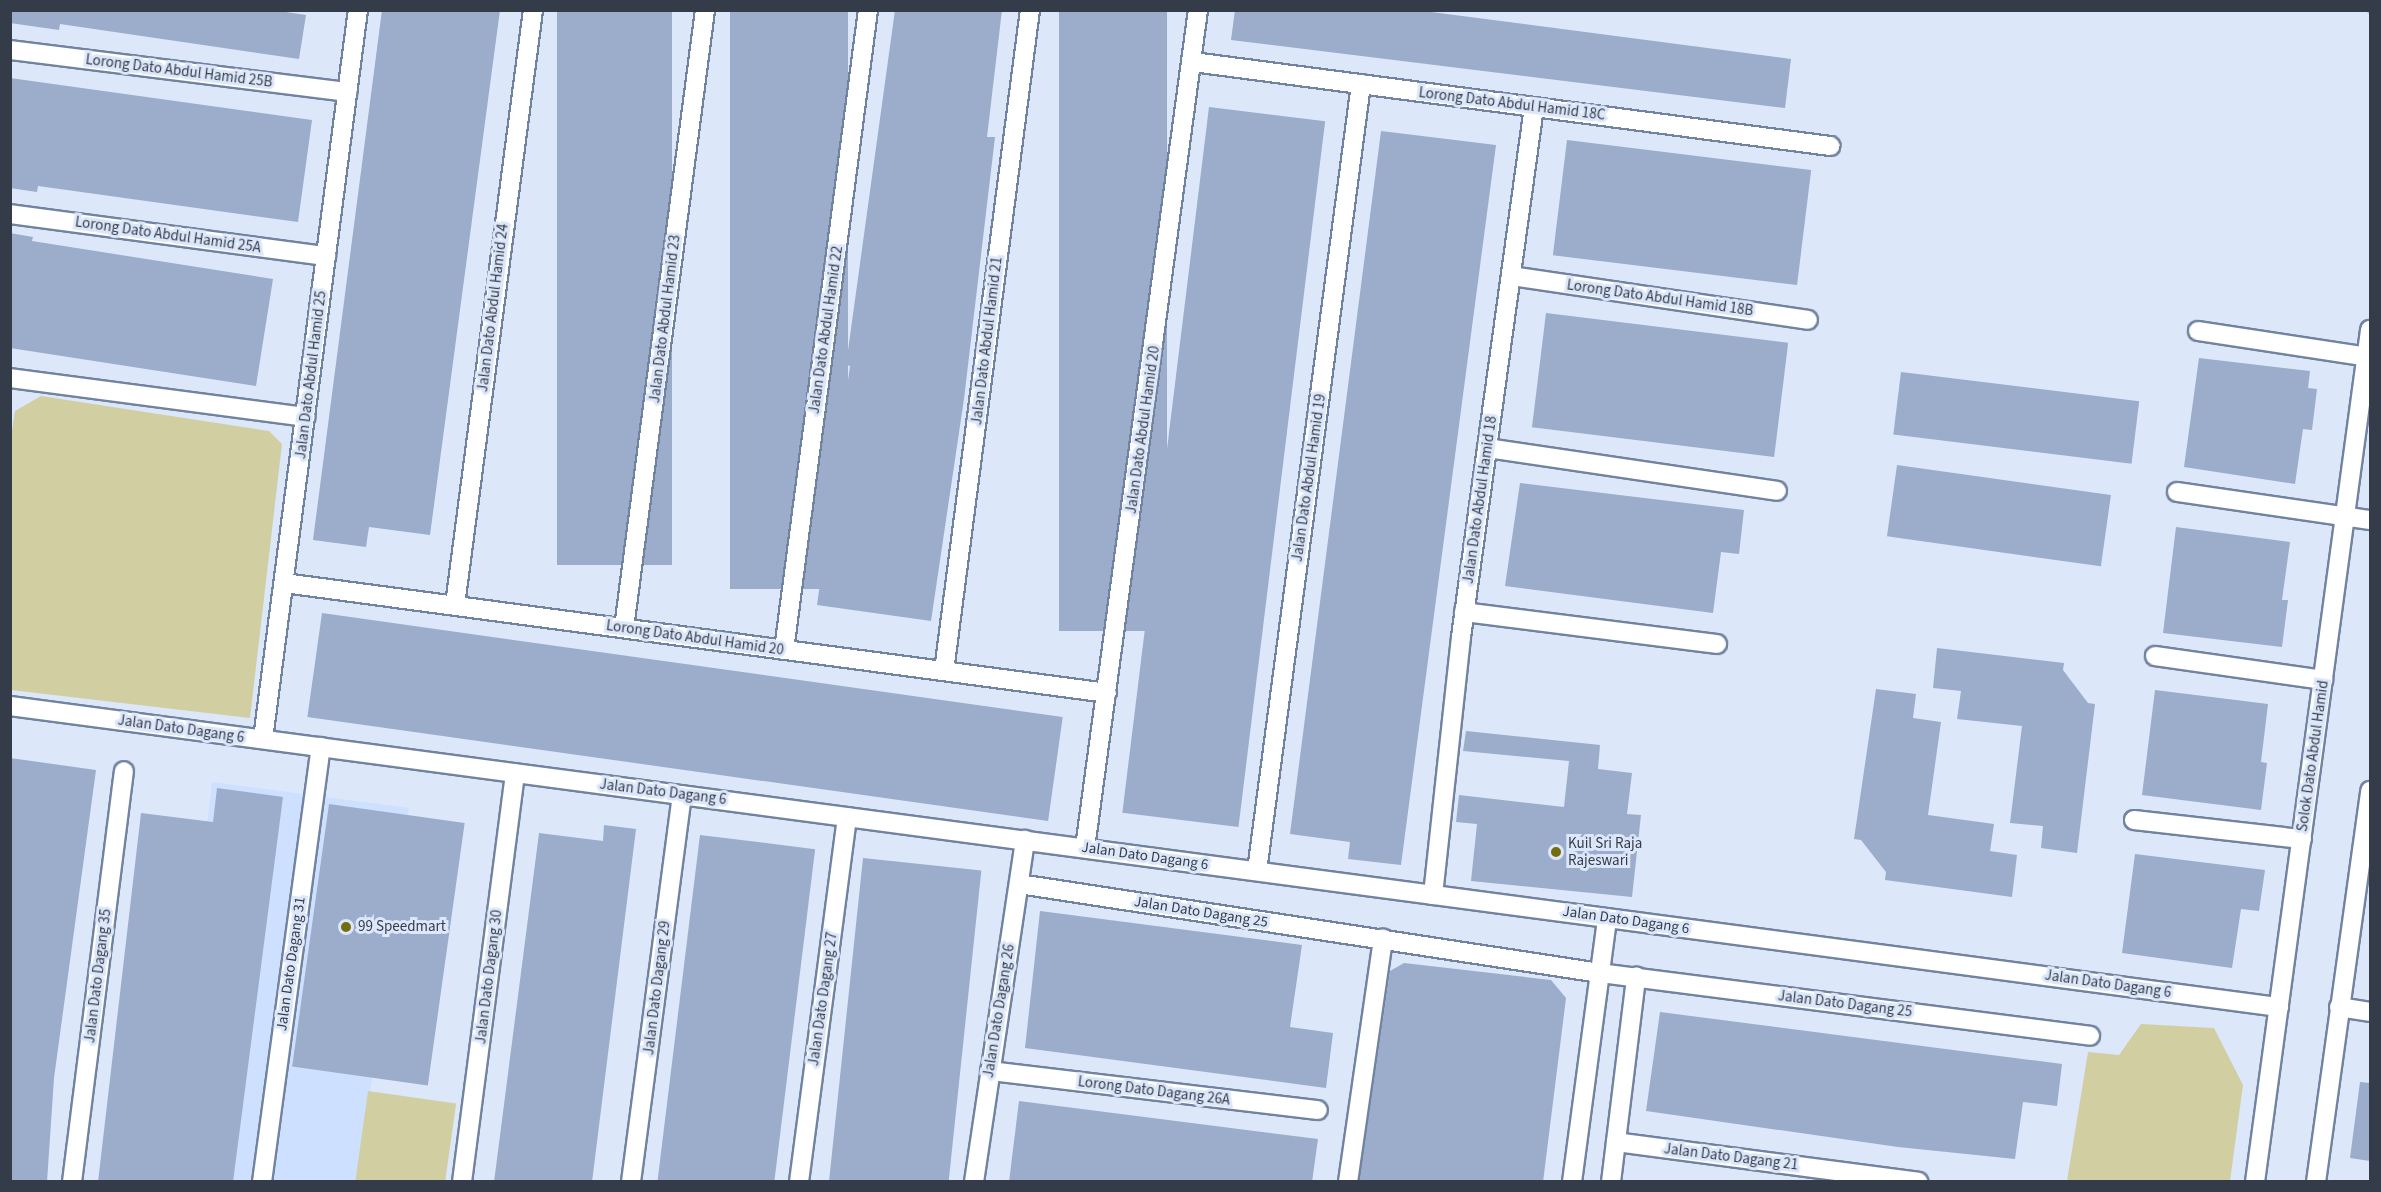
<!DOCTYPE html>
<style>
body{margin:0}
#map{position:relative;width:2381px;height:1192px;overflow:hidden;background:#dce7fa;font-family:"Source Sans 3",sans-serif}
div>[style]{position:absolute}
.built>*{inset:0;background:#cee0ff}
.green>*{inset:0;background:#d1cfa2;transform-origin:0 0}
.stream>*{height:6px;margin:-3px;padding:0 3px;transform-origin:3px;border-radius:3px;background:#c3c081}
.building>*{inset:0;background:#9badcb;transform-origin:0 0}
.roads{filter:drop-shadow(2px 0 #72839f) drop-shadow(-2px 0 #72839f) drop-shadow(0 2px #72839f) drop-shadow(0 -2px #72839f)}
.minor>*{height:18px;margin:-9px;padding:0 9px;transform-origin:9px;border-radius:9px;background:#fff}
.dots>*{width:16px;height:16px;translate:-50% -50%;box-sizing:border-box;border:3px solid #dce7fa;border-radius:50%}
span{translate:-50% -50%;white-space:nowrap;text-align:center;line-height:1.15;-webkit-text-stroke:6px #dce7fa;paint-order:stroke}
.street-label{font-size:15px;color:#353c49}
.poi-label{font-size:15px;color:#353c49}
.left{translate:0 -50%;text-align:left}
.frame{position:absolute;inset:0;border:12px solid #353c49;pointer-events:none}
</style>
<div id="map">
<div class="built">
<div style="clip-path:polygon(212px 782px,409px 808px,358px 1181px,159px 1182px,179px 1068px)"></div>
</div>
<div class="green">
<div style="clip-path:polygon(41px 396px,269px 431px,282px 444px,250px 718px,11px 690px,11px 437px,15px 411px)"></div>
<div style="clip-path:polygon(2141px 1024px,2214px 1028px,2243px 1085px,2230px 1181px,2067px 1181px,2088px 1052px,2119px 1055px)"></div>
<div style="left:368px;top:1091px;width:89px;height:91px;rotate:8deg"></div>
</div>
<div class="stream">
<div style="left:2370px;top:10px;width:1px;rotate:90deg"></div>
</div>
<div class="building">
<div style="clip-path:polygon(10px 10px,273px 10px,306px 15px,299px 59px,60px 24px,59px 30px,10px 23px)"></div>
<div style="clip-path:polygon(382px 10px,500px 10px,430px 535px,369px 527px,366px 547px,313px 540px)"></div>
<div style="left:557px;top:10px;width:115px;height:555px"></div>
<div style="left:730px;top:10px;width:118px;height:579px"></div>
<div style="clip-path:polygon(895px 10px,1002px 10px,987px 137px,995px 137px,964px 399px,931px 621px,817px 605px,850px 366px,846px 365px)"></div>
<div style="left:1059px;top:10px;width:108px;height:621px"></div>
<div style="clip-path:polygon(1235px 10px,1416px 10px,1791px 59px,1785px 108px,1231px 40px)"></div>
<div style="clip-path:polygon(10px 78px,312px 120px,298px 222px,38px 186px,37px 192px,10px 188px)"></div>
<div style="left:1209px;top:107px;width:117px;height:711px;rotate:7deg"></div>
<div style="clip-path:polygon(1381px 131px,1496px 145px,1401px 865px,1348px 859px,1350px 842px,1290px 834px)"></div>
<div style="left:1567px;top:140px;width:246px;height:116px;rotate:7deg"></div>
<div style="clip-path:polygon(10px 233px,33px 237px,32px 241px,273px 279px,256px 386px,10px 348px)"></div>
<div style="left:1546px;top:313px;width:244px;height:115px;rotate:7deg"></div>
<div style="clip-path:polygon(2199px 358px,2310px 371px,2308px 388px,2317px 389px,2312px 430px,2303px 429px,2295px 484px,2184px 467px)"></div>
<div style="left:1901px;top:372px;width:240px;height:63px;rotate:7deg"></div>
<div style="left:1897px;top:465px;width:216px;height:72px;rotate:8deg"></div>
<div style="clip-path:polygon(1520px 483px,1744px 510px,1739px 554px,1721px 552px,1713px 613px,1505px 586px)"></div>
<div style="clip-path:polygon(2176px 527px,2290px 542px,2282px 600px,2288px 600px,2282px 647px,2163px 633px)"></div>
<div style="left:322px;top:613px;width:748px;height:105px;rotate:8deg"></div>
<div style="clip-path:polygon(1937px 648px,2064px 663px,2063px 670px,2088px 703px,2095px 704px,2077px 853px,2041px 848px,2043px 826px,2010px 823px,2022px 726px,1957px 719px,1961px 691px,1933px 688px)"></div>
<div style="clip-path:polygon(1876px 689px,1916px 694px,1913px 718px,1941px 722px,1928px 815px,1994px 824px,1990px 851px,2017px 855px,2012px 897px,1885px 880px,1886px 872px,1861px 840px,1854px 839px)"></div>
<div style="clip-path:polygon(2155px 690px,2268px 704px,2261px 762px,2267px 763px,2261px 810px,2142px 795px)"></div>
<div style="clip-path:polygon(1466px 731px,1600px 745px,1598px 769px,1632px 773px,1627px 814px,1641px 815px,1632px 897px,1471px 881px,1477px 824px,1456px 822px,1459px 795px,1564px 807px,1569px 761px,1463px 751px)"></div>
<div style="clip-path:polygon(10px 758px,96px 770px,54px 1078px,47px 1182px,10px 1182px)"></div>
<div style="clip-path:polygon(217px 788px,283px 797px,233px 1182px,98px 1182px,141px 813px,213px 822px)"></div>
<div style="left:329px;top:804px;width:137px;height:265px;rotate:8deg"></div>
<div style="clip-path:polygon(604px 825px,636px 829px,592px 1182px,494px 1182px,539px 833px,603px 841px)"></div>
<div style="left:700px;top:835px;width:116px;height:350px;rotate:7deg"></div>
<div style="clip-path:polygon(2135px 854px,2265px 870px,2259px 911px,2241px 909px,2232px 968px,2122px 953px)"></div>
<div style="left:863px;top:858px;width:119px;height:326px;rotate:6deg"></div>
<div style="clip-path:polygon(1040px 911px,1302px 945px,1290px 1027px,1333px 1033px,1326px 1088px,1025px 1048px)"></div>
<div style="clip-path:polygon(1404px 963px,1551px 980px,1566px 998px,1543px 1182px,1359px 1182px,1390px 971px)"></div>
<div style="clip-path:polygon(1660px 1012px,2062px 1064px,2057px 1106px,2023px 1102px,2015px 1159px,1898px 1147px,1646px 1111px)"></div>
<div style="clip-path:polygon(2360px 1082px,2370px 1083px,2370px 1161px,2350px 1158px)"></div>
<div style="clip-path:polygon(1019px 1101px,1318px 1139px,1312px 1182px,1009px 1182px)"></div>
</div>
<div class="roads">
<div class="minor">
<div style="left:10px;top:50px;width:340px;rotate:7.1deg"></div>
<div style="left:1193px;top:62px;width:643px;rotate:7.51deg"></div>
<div style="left:10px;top:214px;width:319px;rotate:7.6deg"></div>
<div style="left:1511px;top:276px;width:300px;rotate:8.4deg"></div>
<div style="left:2198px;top:331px;width:171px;rotate:8.7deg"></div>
<div style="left:10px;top:378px;width:298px;rotate:7.5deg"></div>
<div style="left:1487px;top:448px;width:293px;rotate:8.4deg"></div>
<div style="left:2177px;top:492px;width:195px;rotate:8.3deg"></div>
<div style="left:284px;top:583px;width:830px;rotate:7.61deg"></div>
<div style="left:455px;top:605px;width:600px;rotate:-82.53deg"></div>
<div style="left:1464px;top:612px;width:255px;rotate:7.2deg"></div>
<div style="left:624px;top:628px;width:623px;rotate:-82.53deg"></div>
<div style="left:784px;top:650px;width:645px;rotate:-82.52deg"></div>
<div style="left:2155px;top:656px;width:170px;rotate:8.1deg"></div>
<div style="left:944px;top:671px;width:667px;rotate:-82.59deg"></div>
<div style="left:10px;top:706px;width:2289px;rotate:7.56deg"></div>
<div style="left:263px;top:739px;width:735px;rotate:-82.58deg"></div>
<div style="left:2134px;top:820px;width:169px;rotate:6.5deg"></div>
<div style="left:1085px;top:848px;width:846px;rotate:-82.32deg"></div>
<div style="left:1257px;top:871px;width:794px;rotate:-82.47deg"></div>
<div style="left:1019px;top:884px;width:588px;rotate:8.71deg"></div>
<div style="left:1600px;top:973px;width:494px;rotate:7.3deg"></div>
<div style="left:1433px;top:895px;width:260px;rotate:-83.8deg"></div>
<div style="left:1461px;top:637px;width:535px;rotate:-82.16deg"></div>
<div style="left:2339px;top:1007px;width:31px;rotate:9deg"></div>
<div style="left:990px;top:1071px;width:330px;rotate:6.8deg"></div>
<div style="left:1616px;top:1142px;width:305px;rotate:7.5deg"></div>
<div style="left:72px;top:1182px;width:414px;rotate:-82.8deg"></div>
<div style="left:262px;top:1182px;width:439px;rotate:-82.3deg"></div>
<div style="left:462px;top:1182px;width:412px;rotate:-82.6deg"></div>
<div style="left:631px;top:1182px;width:390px;rotate:-82.5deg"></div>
<div style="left:799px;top:1182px;width:368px;rotate:-82.5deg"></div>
<div style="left:974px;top:1182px;width:346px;rotate:-81.5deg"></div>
<div style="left:1348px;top:1182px;width:246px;rotate:-81.8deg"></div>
<div style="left:1572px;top:1182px;width:266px;rotate:-82.4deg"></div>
<div style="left:1611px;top:1182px;width:207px;rotate:-83deg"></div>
<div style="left:2255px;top:1182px;width:860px;rotate:-82.31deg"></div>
<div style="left:2316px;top:1182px;width:395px;rotate:-82.1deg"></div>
</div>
</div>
<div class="dots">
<div style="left:1556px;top:852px;background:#736d0b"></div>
<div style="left:346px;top:927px;background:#736d0b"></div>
</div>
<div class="street-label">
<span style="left:179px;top:71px;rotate:7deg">Lorong Dato Abdul Hamid 25B</span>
<span style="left:1512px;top:104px;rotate:7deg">Lorong Dato Abdul Hamid 18C</span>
<span style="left:168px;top:235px;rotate:8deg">Lorong Dato Abdul Hamid 25A</span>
<span style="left:1660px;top:298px;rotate:8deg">Lorong Dato Abdul Hamid 18B</span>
<span style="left:493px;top:308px;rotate:-83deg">Jalan Dato Abdul Hamid 24</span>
<span style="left:665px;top:319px;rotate:-83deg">Jalan Dato Abdul Hamid 23</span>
<span style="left:826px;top:330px;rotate:-82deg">Jalan Dato Abdul Hamid 22</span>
<span style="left:987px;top:341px;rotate:-83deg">Jalan Dato Abdul Hamid 21</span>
<span style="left:311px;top:375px;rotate:-83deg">Jalan Dato Abdul Hamid 25</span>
<span style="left:1143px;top:430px;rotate:-82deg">Jalan Dato Abdul Hamid 20</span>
<span style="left:1309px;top:478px;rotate:-82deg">Jalan Dato Abdul Hamid 19</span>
<span style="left:1480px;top:500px;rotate:-82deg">Jalan Dato Abdul Hamid 18</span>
<span style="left:695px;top:638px;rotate:8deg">Lorong Dato Abdul Hamid 20</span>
<span style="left:181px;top:729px;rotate:8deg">Jalan Dato Dagang 6</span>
<span style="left:2313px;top:756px;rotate:-82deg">Solok Dato Abdul Hamid</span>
<span style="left:663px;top:792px;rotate:7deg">Jalan Dato Dagang 6</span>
<span style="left:1145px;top:856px;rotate:8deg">Jalan Dato Dagang 6</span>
<span style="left:1201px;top:912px;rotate:9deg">Jalan Dato Dagang 25</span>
<span style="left:1626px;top:920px;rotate:8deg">Jalan Dato Dagang 6</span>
<span style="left:291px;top:964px;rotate:-82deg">Jalan Dato Dagang 31</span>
<span style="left:98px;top:976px;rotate:-83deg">Jalan Dato Dagang 35</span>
<span style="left:489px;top:977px;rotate:-83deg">Jalan Dato Dagang 30</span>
<span style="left:2108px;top:984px;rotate:8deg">Jalan Dato Dagang 6</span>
<span style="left:657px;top:988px;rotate:-83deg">Jalan Dato Dagang 29</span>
<span style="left:823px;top:999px;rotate:-82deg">Jalan Dato Dagang 27</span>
<span style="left:1845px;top:1004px;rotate:7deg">Jalan Dato Dagang 25</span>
<span style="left:999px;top:1011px;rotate:-81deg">Jalan Dato Dagang 26</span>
<span style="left:1154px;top:1091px;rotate:7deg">Lorong Dato Dagang 26A</span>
<span style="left:1731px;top:1157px;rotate:7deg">Jalan Dato Dagang 21</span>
</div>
<div class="poi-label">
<span class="left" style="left:1568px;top:852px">Kuil Sri Raja<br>Rajeswari</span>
<span class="left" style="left:358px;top:927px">99 Speedmart</span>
</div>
<div class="frame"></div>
</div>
